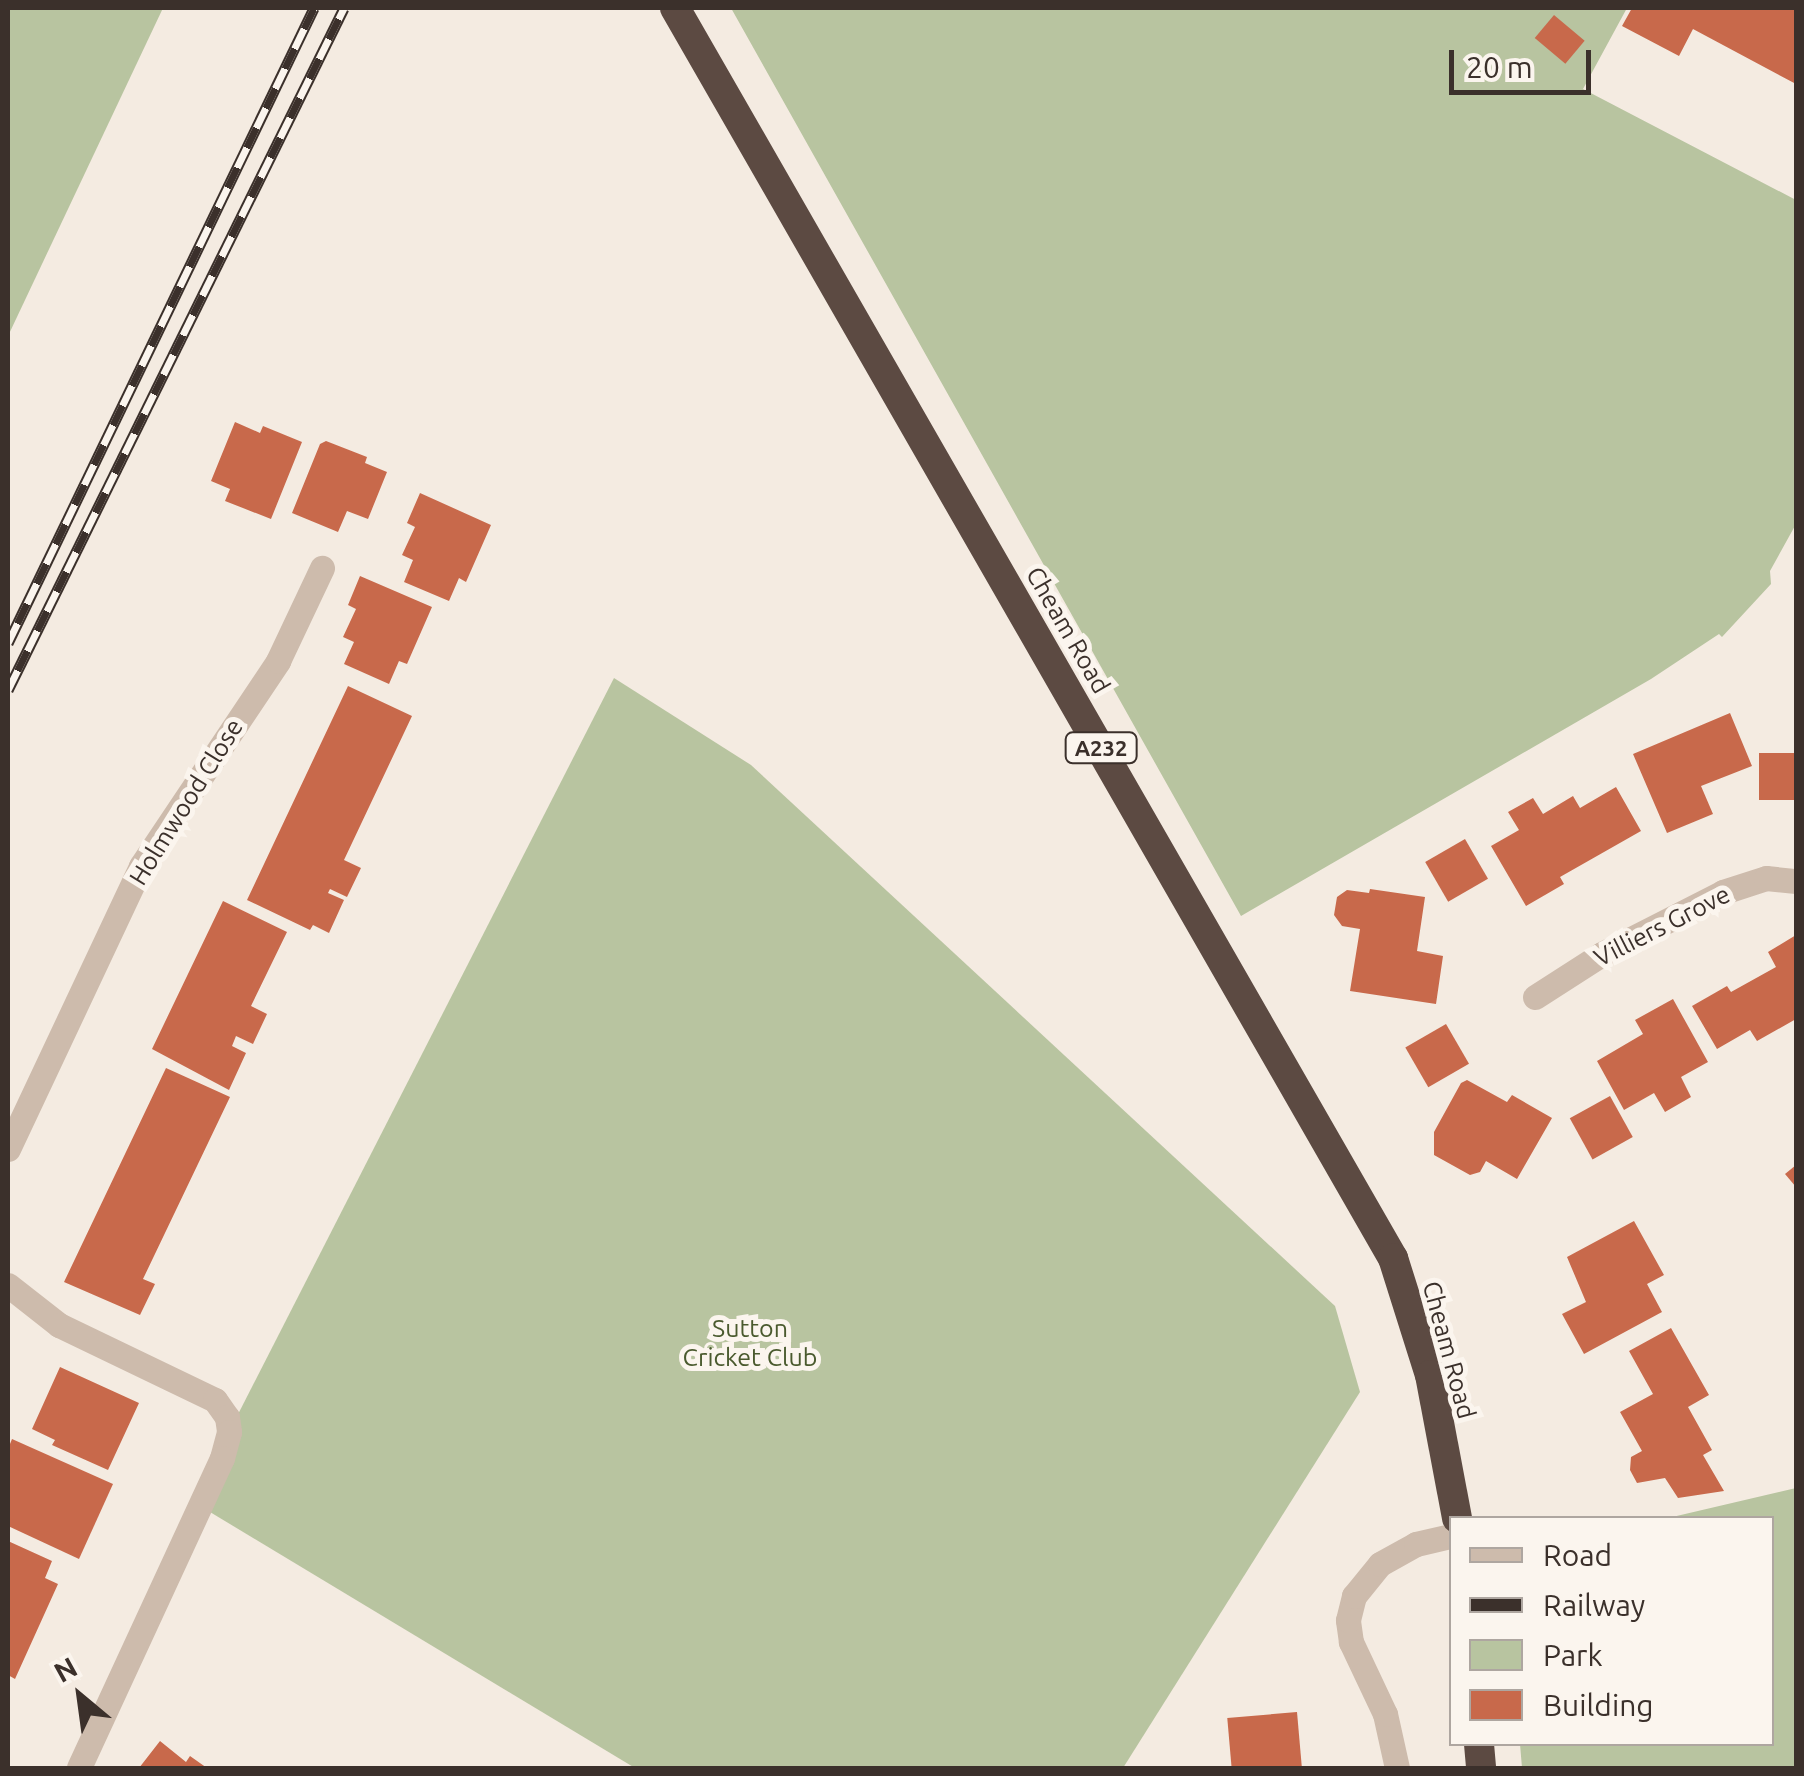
<!DOCTYPE html>
<style>
body{margin:0}
#map{position:relative;width:1804px;height:1776px;overflow:hidden;background:#f4ebe1;font-family:Ubuntu,sans-serif}
div>[style]{position:absolute}
.green>*{inset:0;background:#b8c4a0}
.building>*{inset:0;background:#c8694b;transform-origin:0 0}
.street>*{height:25px;margin:-12.5px;padding:0 12.5px;transform-origin:12.5px;border-radius:12.5px;background:#cdbbac}
.highway>*{height:30px;margin:-15px;padding:0 15px;transform-origin:15px;border-radius:15px;background:#5c4a42}
.rail>*{height:11px;margin-top:-5.5px;transform-origin:0;background:repeating-linear-gradient(90deg,#fbf5ee 0 22px,#3b302b 0 44px);box-sizing:border-box;border-block:2px solid #3b302b}
span{translate:-50% -50%;white-space:nowrap;text-align:center;line-height:1.15;-webkit-text-stroke:10px #fbf5ee;paint-order:stroke}
.shield-label span{padding:2px 8px;background:#fbf5ee;border:2px solid;border-radius:8px;-webkit-text-stroke-width:0}
.shield-label{font-size:22px;color:#3b302b;font-weight:700}
.street-label{font-size:25px;color:#3b302b}
.park-label{font-size:25px;color:#4a5a2e}
.frame{position:absolute;inset:0;border:10px solid #3b302b;pointer-events:none}
.legend{position:absolute;left:1449px;top:1516px;width:325px;height:230px;box-sizing:border-box;background:#fbf5ee;border:2px solid #aea6a0;margin:0;padding:12px 18px;list-style:none;font-size:30px;color:#3b302b}
.legend li{display:flex;align-items:center;gap:20px;height:50px}
.legend b{width:50px;border:2px solid #aea6a0}
.north{position:absolute;left:30px;top:1646px;width:100px;height:100px;-webkit-text-stroke:8px #fbf5ee;paint-order:stroke;rotate:331deg;font-size:28px;font-weight:700;line-height:40px;text-align:center;color:#3b302b}
.north::after{content:'';display:block;margin:auto;width:35px;height:45px;background:#3b302b;clip-path:polygon(50% 0,100% 100%,50% 72%,0 100%)}
.scale{position:absolute;left:1449px;top:50px;width:142px;height:45px;box-sizing:border-box;border:5px solid #3b302b;border-top:0;padding-left:12px;font-size:30px;line-height:35px;white-space:nowrap;color:#3b302b;-webkit-text-stroke:8px #fbf5ee;paint-order:stroke}
</style>
<div id="map">
<div class="green">
<div style="clip-path:polygon(8px 8px,163px 8px,8px 336px)"></div>
<div style="clip-path:polygon(731px 8px,1627px 8px,1583px 89px,1796px 200px,1796px 524px,1770px 571px,1771px 584px,1722px 637px,1719px 634px,1651px 679px,1241px 916px)"></div>
<div style="clip-path:polygon(614px 678px,751px 765px,1335px 1306px,1360px 1392px,1123px 1768px,635px 1768px,200px 1506px,229px 1432px)"></div>
<div style="clip-path:polygon(1796px 1488px,1796px 1768px,1522px 1768px,1520px 1744px,1772px 1744px,1772px 1518px,1668px 1518px)"></div>
</div>
<div class="building">
<div style="clip-path:polygon(1632px 8px,1796px 8px,1796px 84px,1693px 29px,1679px 56px,1622px 26px)"></div>
<div style="left:1554px;top:15px;width:40px;height:30px;rotate:40deg"></div>
<div style="clip-path:polygon(235px 422px,260px 433px,263px 426px,302px 442px,271px 519px,225px 501px,230px 489px,211px 481px)"></div>
<div style="clip-path:polygon(326px 441px,367px 457px,365px 463px,387px 472px,368px 519px,347px 511px,338px 532px,292px 513px,320px 444px)"></div>
<div style="clip-path:polygon(420px 493px,491px 525px,466px 582px,459px 578px,449px 601px,404px 582px,413px 560px,402px 555px,415px 527px,407px 523px)"></div>
<div style="clip-path:polygon(360px 576px,432px 607px,407px 664px,399px 661px,389px 684px,344px 664px,354px 642px,343px 637px,356px 609px,348px 605px)"></div>
<div style="clip-path:polygon(348px 686px,412px 716px,344px 860px,361px 868px,347px 897px,330px 889px,328px 893px,344px 900px,329px 933px,313px 925px,310px 930px,247px 900px)"></div>
<div style="clip-path:polygon(1730px 713px,1752px 766px,1701px 786px,1713px 814px,1667px 833px,1633px 754px)"></div>
<div style="left:1796px;top:753px;width:47px;height:37px;rotate:90deg"></div>
<div style="clip-path:polygon(1616px 787px,1641px 831px,1560px 877px,1564px 884px,1526px 906px,1491px 846px,1519px 830px,1508px 812px,1533px 798px,1543px 814px,1573px 796px,1580px 808px)"></div>
<div style="left:1465px;top:839px;width:46px;height:46px;rotate:60deg"></div>
<div style="clip-path:polygon(1370px 889px,1425px 897px,1417px 951px,1443px 956px,1436px 1004px,1350px 991px,1360px 929px,1342px 926px,1334px 915px,1337px 897px,1347px 890px,1369px 893px)"></div>
<div style="clip-path:polygon(223px 901px,287px 932px,251px 1006px,267px 1014px,253px 1044px,236px 1036px,232px 1046px,246px 1053px,229px 1090px,152px 1049px)"></div>
<div style="clip-path:polygon(1796px 935px,1796px 1019px,1757px 1041px,1750px 1030px,1717px 1049px,1692px 1006px,1727px 986px,1731px 992px,1776px 967px,1768px 952px)"></div>
<div style="clip-path:polygon(1673px 999px,1708px 1062px,1681px 1077px,1691px 1097px,1665px 1112px,1654px 1093px,1624px 1110px,1597px 1061px,1643px 1034px,1635px 1020px)"></div>
<div style="left:1446px;top:1024px;width:46px;height:47px;rotate:60deg"></div>
<div style="clip-path:polygon(166px 1068px,230px 1097px,143px 1279px,155px 1284px,140px 1315px,64px 1282px)"></div>
<div style="clip-path:polygon(1467px 1080px,1507px 1102px,1512px 1095px,1552px 1118px,1517px 1179px,1486px 1161px,1480px 1172px,1470px 1175px,1434px 1155px,1434px 1132px,1461px 1083px)"></div>
<div style="left:1610px;top:1096px;width:47px;height:46px;rotate:61deg"></div>
<div style="clip-path:polygon(1796px 1165px,1796px 1187px,1785px 1174px)"></div>
<div style="clip-path:polygon(1634px 1221px,1664px 1275px,1647px 1284px,1662px 1312px,1584px 1354px,1562px 1314px,1586px 1302px,1567px 1257px)"></div>
<div style="clip-path:polygon(1671px 1328px,1709px 1395px,1688px 1407px,1712px 1450px,1703px 1455px,1724px 1491px,1678px 1498px,1665px 1478px,1637px 1483px,1630px 1470px,1631px 1457px,1642px 1451px,1620px 1412px,1653px 1394px,1629px 1351px)"></div>
<div style="clip-path:polygon(60px 1367px,139px 1403px,108px 1470px,52px 1445px,55px 1440px,32px 1429px)"></div>
<div style="clip-path:polygon(12px 1439px,113px 1484px,79px 1559px,8px 1526px,8px 1449px)"></div>
<div style="clip-path:polygon(8px 1541px,52px 1561px,45px 1578px,58px 1584px,15px 1679px,8px 1675px)"></div>
<div style="left:1297px;top:1712px;width:56px;height:70px;rotate:85deg"></div>
<div style="clip-path:polygon(160px 1741px,186px 1762px,190px 1756px,207px 1768px,139px 1768px)"></div>
</div>
<div class="street">
<div style="left:1535px;top:997px;width:80px;rotate:-32.7deg"></div>
<div style="left:1602px;top:954px;width:136px;rotate:-27.1deg"></div>
<div style="left:1723px;top:892px;width:45px;rotate:-18deg"></div>
<div style="left:1766px;top:878px;width:30px;rotate:6deg"></div>
<div style="left:8px;top:1149px;width:313px;rotate:-64.8deg"></div>
<div style="left:141px;top:866px;width:247px;rotate:-56.2deg"></div>
<div style="left:278px;top:661px;width:103px;rotate:-64.7deg"></div>
<div style="left:8px;top:1285px;width:65px;rotate:38.1deg"></div>
<div style="left:59px;top:1325px;width:173px;rotate:25.7deg"></div>
<div style="left:215px;top:1400px;width:21px;rotate:55deg"></div>
<div style="left:227px;top:1417px;width:15px;rotate:82deg"></div>
<div style="left:229px;top:1432px;width:27px;rotate:105deg"></div>
<div style="left:222px;top:1458px;width:341px;rotate:114.8deg"></div>
<div style="left:1397px;top:1768px;width:55px;rotate:-102.5deg"></div>
<div style="left:1385px;top:1714px;width:80px;rotate:-115.3deg"></div>
<div style="left:1351px;top:1642px;width:22px;rotate:-98deg"></div>
<div style="left:1348px;top:1620px;width:25px;rotate:-76deg"></div>
<div style="left:1354px;top:1596px;width:41px;rotate:-50.9deg"></div>
<div style="left:1380px;top:1564px;width:41px;rotate:-29.1deg"></div>
<div style="left:1416px;top:1544px;width:37px;rotate:-13deg"></div>
</div>
<div class="highway">
<div style="left:675px;top:8px;width:1442px;rotate:60.13deg"></div>
<div style="left:1393px;top:1258px;width:123px;rotate:72.5deg"></div>
<div style="left:1430px;top:1375px;width:146px;rotate:79.3deg"></div>
<div style="left:1479px;top:1744px;width:24px;rotate:85deg"></div>
</div>
<div class="rail">
<div style="left:8px;top:643px;width:705px;rotate:-64.27deg"></div>
<div style="left:8px;top:690px;width:760px;rotate:-63.77deg"></div>
</div>
<div class="shield-label">
<span style="left:1101px;top:748px">A232</span>
</div>
<div class="street-label">
<span style="left:1068px;top:630px;rotate:60deg">Cheam Road</span>
<span style="left:186px;top:802px;rotate:-58deg">Holmwood Close</span>
<span style="left:1662px;top:926px;rotate:-27deg">Villiers Grove</span>
<span style="left:1449px;top:1350px;rotate:75deg">Cheam Road</span>
</div>
<div class="park-label">
<span style="left:750px;top:1343px">Sutton<br>Cricket Club</span>
</div>
<div class="frame"></div>
<ul class="legend">
<li><b style="height:12px;background:#cdbbac"></b>Road</li>
<li><b style="height:12px;background:#3b302b"></b>Railway</li>
<li><b style="height:28px;background:#b8c4a0"></b>Park</li>
<li><b style="height:28px;background:#c8694b"></b>Building</li>
</ul>
<div class="north">N</div>
<div class="scale">20 m</div>
</div>
